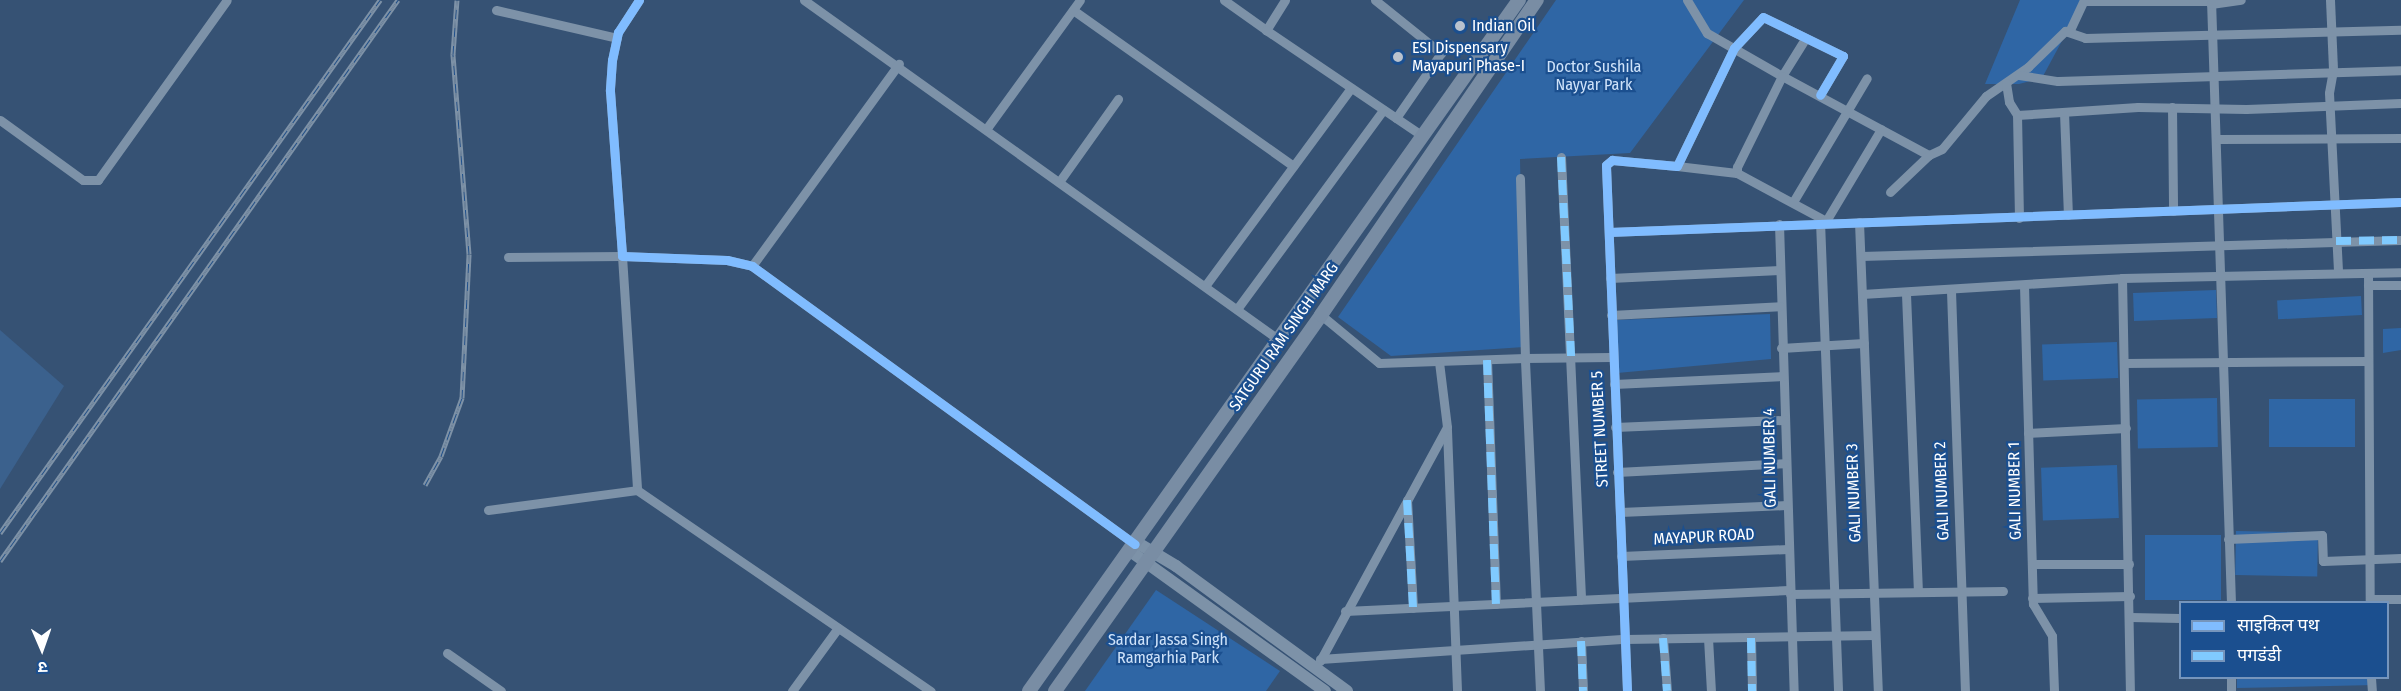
<!DOCTYPE html>
<meta charset="utf-8">
<style>
body{margin:0}
#map{position:relative;width:2401px;height:691px;overflow:hidden;background:#365274;font-family:"Fira Sans Condensed","Noto Sans Devanagari",sans-serif}
div>[style]{position:absolute}
.green>*{inset:0;background:#2f66a5;transform-origin:0 0}
.water>*{inset:0;background:#3b618d}
.minor>*{height:9px;margin:-4.5px;padding:0 4.5px;transform-origin:4.5px;border-radius:4.5px;background:#7d92a8}
.tertiary>*{height:12px;margin:-6px;padding:0 6px;transform-origin:6px;border-radius:6px;background:#7d92a8}
.secondary>*{height:14px;margin:-7px;padding:0 7px;transform-origin:7px;border-radius:7px;background:#798da4}
.rail>*{height:5px;margin-top:-2.5px;transform-origin:0;background:repeating-linear-gradient(90deg,#1b4f8f 0 9px,#7e92a7 0 18px);box-sizing:border-box;border-block:2px solid #7e92a7}
.quiet>*{height:8px;margin-top:-4px;transform-origin:0;background:repeating-linear-gradient(90deg,#80caff 0 15px,transparent 0 23px)}
.cycleway>*{height:9px;margin:-4.5px;padding:0 4.5px;transform-origin:4.5px;border-radius:4.5px;background:#80bcff}
.dots>*{width:16px;height:16px;translate:-50% -50%;box-sizing:border-box;border:3px solid #1b4f8f;border-radius:50%}
span{translate:-50% -50%;white-space:nowrap;text-align:center;line-height:1.15;-webkit-text-stroke:4.5px #1b4f8f;paint-order:stroke}
.poi-label{font-size:16px;color:#fff}
.left{translate:0 -50%;text-align:left}
.park-label{font-size:16px;color:#cfe3fa}
.street-label{font-size:16px;color:#fff}
.legend{position:absolute;left:2179px;top:601px;width:210px;height:78px;box-sizing:border-box;background:#1b4f8f;border:2px solid #7695bc;margin:0;padding:8px 10px;list-style:none;font-size:18px;color:#fff}
.legend li{display:flex;align-items:center;gap:12px;height:30px}
.legend b{width:30px;border:2px solid #7695bc}
.north{position:absolute;left:12px;top:619px;width:60px;height:60px;-webkit-text-stroke:4px #1b4f8f;paint-order:stroke;rotate:178deg;font-size:16px;font-weight:700;line-height:24px;text-align:center;color:#fff}
.north::after{content:'';display:block;margin:auto;width:21px;height:27px;background:#fff;clip-path:polygon(50% 0,100% 100%,50% 72%,0 100%)}
</style>
<div id="map">
<div class="green">
<div style="clip-path:polygon(1556px 0,1744px 0,1630px 153px,1520px 159px,1524px 347px,1391px 356px,1338px 317px)"></div>
<div style="clip-path:polygon(2020px 0,2084px 0,2042px 78px,2019px 84px,1985px 84px)"></div>
<div style="left:2216px;top:290px;width:28px;height:83px;rotate:88deg"></div>
<div style="left:2361px;top:296px;width:19px;height:84px;rotate:87deg"></div>
<div style="clip-path:polygon(1770px 314px,1771px 359px,1617px 373px,1616px 320px)"></div>
<div style="clip-path:polygon(2401px 328px,2401px 350px,2383px 353px,2383px 329px)"></div>
<div style="left:2117px;top:342px;width:36px;height:75px;rotate:88deg"></div>
<div style="left:2217px;top:398px;width:49px;height:80px;rotate:89deg"></div>
<div style="left:2355px;top:399px;width:48px;height:86px;rotate:90deg"></div>
<div style="left:2117px;top:465px;width:53px;height:76px;rotate:88deg"></div>
<div style="left:2236px;top:531px;width:82px;height:44px;rotate:1deg"></div>
<div style="left:2145px;top:535px;width:76px;height:65px"></div>
<div style="clip-path:polygon(1156px 590px,1280px 671px,1266px 691px,1085px 691px)"></div>
<div style="clip-path:polygon(2237px 678px,2375px 678px,2375px 685px,2237px 688px)"></div>
</div>
<div class="water">
<div style="clip-path:polygon(0 330px,64px 386px,0 489px)"></div>
</div>
<div class="minor">
<div style="left:639px;top:0;width:38px;rotate:123deg"></div>
<div style="left:618px;top:32px;width:29px;rotate:102deg"></div>
<div style="left:612px;top:60px;width:31px;rotate:94deg"></div>
<div style="left:610px;top:91px;width:165px;rotate:85.8deg"></div>
<div style="left:622px;top:256px;width:105px;rotate:2.2deg"></div>
<div style="left:727px;top:260px;width:26px;rotate:13deg"></div>
<div style="left:752px;top:266px;width:473px;rotate:36deg"></div>
<div style="left:804px;top:0;width:584px;rotate:35.59deg"></div>
<div style="left:1224px;top:0;width:52px;rotate:35.5deg"></div>
<div style="left:1285px;top:0;width:36px;rotate:122deg"></div>
<div style="left:1266px;top:30px;width:187px;rotate:34.1deg"></div>
<div style="left:1375px;top:0;width:85px;rotate:38.8deg"></div>
<div style="left:1441px;top:53px;width:79px;rotate:124.7deg"></div>
<div style="left:1687px;top:0;width:39px;rotate:59deg"></div>
<div style="left:1707px;top:33px;width:86px;rotate:29.8deg"></div>
<div style="left:1782px;top:76px;width:102px;rotate:116.3deg"></div>
<div style="left:1737px;top:167px;width:6px;rotate:90deg"></div>
<div style="left:1737px;top:173px;width:101px;rotate:28.3deg"></div>
<div style="left:1826px;top:221px;width:107px;rotate:-59.1deg"></div>
<div style="left:2211px;top:0;width:602px;rotate:88.1deg"></div>
<div style="left:2330px;top:0;width:70px;rotate:87.5deg"></div>
<div style="left:2333px;top:70px;width:23px;rotate:100deg"></div>
<div style="left:2329px;top:93px;width:180px;rotate:87.1deg"></div>
<div style="left:2084px;top:1px;width:127px"></div>
<div style="left:2211px;top:4px;width:30px;rotate:-8deg"></div>
<div style="left:496px;top:10px;width:124px;rotate:13deg"></div>
<div style="left:1073px;top:10px;width:270px;rotate:35.3deg"></div>
<div style="left:2069px;top:32px;width:35px;rotate:-65deg"></div>
<div style="left:1805px;top:39px;width:44px;rotate:121.9deg"></div>
<div style="left:1782px;top:76px;width:167px;rotate:28.3deg"></div>
<div style="left:1929px;top:155px;width:14px;rotate:-25deg"></div>
<div style="left:1942px;top:149px;width:69px;rotate:-50.3deg"></div>
<div style="left:1986px;top:96px;width:51px;rotate:-34.6deg"></div>
<div style="left:2028px;top:67px;width:52px;rotate:-44.2deg"></div>
<div style="left:2065px;top:31px;width:21px;rotate:19deg"></div>
<div style="left:2085px;top:38px;width:316px;rotate:-1.5deg"></div>
<div style="left:2019px;top:75px;width:39px;rotate:9deg"></div>
<div style="left:2058px;top:81px;width:343px;rotate:-1.8deg"></div>
<div style="left:2006px;top:83px;width:19px;rotate:81deg"></div>
<div style="left:2009px;top:102px;width:15px;rotate:58deg"></div>
<div style="left:2172px;top:107px;width:104px;rotate:89.4deg"></div>
<div style="left:2064px;top:112px;width:103px;rotate:87.8deg"></div>
<div style="left:0;top:120px;width:102px;rotate:35.9deg"></div>
<div style="left:83px;top:180px;width:15px"></div>
<div style="left:98px;top:180px;width:221px;rotate:-54.4deg"></div>
<div style="left:987px;top:128px;width:158px;rotate:-54deg"></div>
<div style="left:2218px;top:139px;width:183px;rotate:-0.3deg"></div>
<div style="left:1561px;top:157px;width:443px;rotate:87.4deg"></div>
<div style="left:1677px;top:166px;width:60px;rotate:6.7deg"></div>
<div style="left:1059px;top:182px;width:102px;rotate:-54.6deg"></div>
<div style="left:1890px;top:192px;width:54px;rotate:-43.5deg"></div>
<div style="left:1793px;top:202px;width:144px;rotate:-59.2deg"></div>
<div style="left:2019px;top:218px;width:103px;rotate:-91.1deg"></div>
<div style="left:2017px;top:115px;width:121px;rotate:-3.8deg"></div>
<div style="left:2138px;top:107px;width:108px;rotate:1.1deg"></div>
<div style="left:2246px;top:109px;width:155px;rotate:-2.2deg"></div>
<div style="left:1820px;top:221px;width:470px;rotate:87.8deg"></div>
<div style="left:1859px;top:222px;width:469px;rotate:87.7deg"></div>
<div style="left:1779px;top:224px;width:467px;rotate:88.2deg"></div>
<div style="left:1609px;top:232px;width:793px;rotate:-2.17deg"></div>
<div style="left:1861px;top:256px;width:540px;rotate:-1.7deg"></div>
<div style="left:508px;top:257px;width:114px;rotate:-0.5deg"></div>
<div style="left:622px;top:256px;width:234px;rotate:86.3deg"></div>
<div style="left:752px;top:266px;width:250px;rotate:-54deg"></div>
<div style="left:2368px;top:273px;width:329px;rotate:89.7deg"></div>
<div style="left:1610px;top:278px;width:170px;rotate:-2.7deg"></div>
<div style="left:2122px;top:278px;width:413px;rotate:88.9deg"></div>
<div style="left:2024px;top:285px;width:319px;rotate:88.4deg"></div>
<div style="left:2033px;top:604px;width:37px;rotate:59deg"></div>
<div style="left:2052px;top:636px;width:55px;rotate:87.9deg"></div>
<div style="left:2368px;top:285px;width:33px"></div>
<div style="left:1205px;top:286px;width:246px;rotate:-53.6deg"></div>
<div style="left:1951px;top:291px;width:400px;rotate:88deg"></div>
<div style="left:1862px;top:294px;width:260px;rotate:-3.5deg"></div>
<div style="left:2122px;top:278px;width:279px;rotate:-1.2deg"></div>
<div style="left:1906px;top:294px;width:297px;rotate:87.7deg"></div>
<div style="left:1237px;top:309px;width:247px;rotate:-53.7deg"></div>
<div style="left:1321px;top:315px;width:75px;rotate:39.6deg"></div>
<div style="left:1379px;top:363px;width:146px;rotate:-2deg"></div>
<div style="left:1525px;top:358px;width:180px;rotate:-91.6deg"></div>
<div style="left:1611px;top:315px;width:169px;rotate:-3deg"></div>
<div style="left:1781px;top:348px;width:83px;rotate:-3.4deg"></div>
<div style="left:1487px;top:360px;width:244px;rotate:87.9deg"></div>
<div style="left:2125px;top:363px;width:243px;rotate:-0.5deg"></div>
<div style="left:1614px;top:384px;width:169px;rotate:-2.7deg"></div>
<div style="left:1615px;top:427px;width:169px;rotate:-2.4deg"></div>
<div style="left:1447px;top:430px;width:261px;rotate:87.8deg"></div>
<div style="left:2028px;top:433px;width:98px;rotate:-2.9deg"></div>
<div style="left:1617px;top:472px;width:169px;rotate:-3deg"></div>
<div style="left:1407px;top:500px;width:108px;rotate:86.8deg"></div>
<div style="left:488px;top:510px;width:150px;rotate:-7.6deg"></div>
<div style="left:637px;top:490px;width:356px;rotate:34.4deg"></div>
<div style="left:1620px;top:512px;width:166px;rotate:-2.4deg"></div>
<div style="left:2228px;top:539px;width:94px;rotate:-2.4deg"></div>
<div style="left:2322px;top:535px;width:26px;rotate:88deg"></div>
<div style="left:2323px;top:561px;width:78px;rotate:-2.2deg"></div>
<div style="left:1621px;top:556px;width:167px;rotate:-2.4deg"></div>
<div style="left:2032px;top:564px;width:97px"></div>
<div style="left:1790px;top:594px;width:213px;rotate:-0.8deg"></div>
<div style="left:2032px;top:598px;width:98px;rotate:-1.2deg"></div>
<div style="left:2370px;top:599px;width:31px"></div>
<div style="left:1345px;top:611px;width:444px;rotate:-2.7deg"></div>
<div style="left:2130px;top:617px;width:50px;rotate:1.1deg"></div>
<div style="left:1663px;top:638px;width:53px;rotate:85.7deg"></div>
<div style="left:1708px;top:638px;width:53px;rotate:86.8deg"></div>
<div style="left:1751px;top:638px;width:53px;rotate:88.9deg"></div>
<div style="left:1581px;top:641px;width:50px;rotate:87.7deg"></div>
<div style="left:447px;top:653px;width:66px;rotate:35.1deg"></div>
<div style="left:1320px;top:659px;width:306px;rotate:-3.8deg"></div>
<div style="left:1625px;top:639px;width:250px;rotate:-0.9deg"></div>
<div style="left:1320px;top:661px;width:266px;rotate:-61.5deg"></div>
<div style="left:1447px;top:427px;width:65px;rotate:-97deg"></div>
<div style="left:2371px;top:678px;width:13px;rotate:86deg"></div>
<div style="left:792px;top:691px;width:78px;rotate:-53.9deg"></div>
<div style="left:1540px;top:691px;width:333px;rotate:-92.6deg"></div>
<div style="left:1525px;top:358px;width:86px;rotate:-0.7deg"></div>
<div style="left:1627px;top:691px;width:526px;rotate:-92.29deg"></div>
<div style="left:1606px;top:165px;width:8px;rotate:-40deg"></div>
<div style="left:1612px;top:160px;width:65px;rotate:5.3deg"></div>
<div style="left:1677px;top:166px;width:131px;rotate:-64.2deg"></div>
<div style="left:1734px;top:48px;width:42px;rotate:-46.9deg"></div>
<div style="left:1763px;top:17px;width:89px;rotate:26deg"></div>
<div style="left:1843px;top:56px;width:45px;rotate:120.5deg"></div>
<div style="left:2231px;top:691px;width:13px;rotate:-90deg"></div>
</div>
<div class="tertiary">
<div style="left:1136px;top:542px;width:47px;rotate:31deg"></div>
<div style="left:1176px;top:566px;width:212px;rotate:36.2deg"></div>
<div style="left:1130px;top:551px;width:240px;rotate:35.7deg"></div>
</div>
<div class="secondary">
<div style="left:1029px;top:691px;width:847px;rotate:-54.66deg"></div>
<div style="left:1055px;top:691px;width:461px;rotate:-54.7deg"></div>
<div style="left:1321px;top:315px;width:382px;rotate:-55.6deg"></div>
</div>
<div class="rail">
<div style="left:425px;top:485px;width:33px;rotate:-61deg"></div>
<div style="left:441px;top:456px;width:62px;rotate:-70.1deg"></div>
<div style="left:462px;top:398px;width:144px;rotate:-87.2deg"></div>
<div style="left:469px;top:254px;width:201px;rotate:-94.6deg"></div>
<div style="left:453px;top:54px;width:54px;rotate:-85.8deg"></div>
<div style="left:0;top:533px;width:655px;rotate:-54.51deg"></div>
<div style="left:0;top:561px;width:688px;rotate:-54.65deg"></div>
</div>
<div class="quiet">
<div style="left:1561px;top:157px;width:200px;rotate:87.1deg"></div>
<div style="left:2336px;top:241px;width:65px;rotate:-0.9deg"></div>
<div style="left:1487px;top:360px;width:244px;rotate:87.9deg"></div>
<div style="left:1407px;top:500px;width:108px;rotate:86.8deg"></div>
<div style="left:1663px;top:638px;width:53px;rotate:85.7deg"></div>
<div style="left:1751px;top:638px;width:53px;rotate:88.9deg"></div>
<div style="left:1581px;top:641px;width:50px;rotate:87.7deg"></div>
</div>
<div class="cycleway">
<div style="left:639px;top:0;width:38px;rotate:123deg"></div>
<div style="left:618px;top:32px;width:29px;rotate:102deg"></div>
<div style="left:612px;top:60px;width:31px;rotate:94deg"></div>
<div style="left:610px;top:91px;width:165px;rotate:85.8deg"></div>
<div style="left:622px;top:256px;width:105px;rotate:2.2deg"></div>
<div style="left:727px;top:260px;width:26px;rotate:13deg"></div>
<div style="left:752px;top:266px;width:473px;rotate:36deg"></div>
<div style="left:1609px;top:232px;width:793px;rotate:-2.17deg"></div>
<div style="left:1627px;top:691px;width:526px;rotate:-92.29deg"></div>
<div style="left:1606px;top:165px;width:8px;rotate:-40deg"></div>
<div style="left:1612px;top:160px;width:65px;rotate:5.3deg"></div>
<div style="left:1677px;top:166px;width:131px;rotate:-64.2deg"></div>
<div style="left:1734px;top:48px;width:42px;rotate:-46.9deg"></div>
<div style="left:1763px;top:17px;width:89px;rotate:26deg"></div>
<div style="left:1843px;top:56px;width:45px;rotate:120.5deg"></div>
</div>
<div class="dots">
<div style="left:1460px;top:26px;background:#b9c2ce"></div>
<div style="left:1398px;top:57px;background:#b9c2ce"></div>
</div>
<div class="poi-label">
<span class="left" style="left:1472px;top:26px">Indian Oil</span>
<span class="left" style="left:1412px;top:57px">ESI Dispensary<br>Mayapuri Phase-I</span>
</div>
<div class="park-label">
<span style="left:1594px;top:76px">Doctor Sushila<br>Nayyar Park</span>
<span style="left:1168px;top:649px">Sardar Jassa Singh<br>Ramgarhia Park</span>
</div>
<div class="street-label">
<span style="left:1284px;top:337px;rotate:-55deg">SATGURU RAM SINGH MARG</span>
<span style="left:1600px;top:429px;rotate:-93deg">STREET NUMBER 5</span>
<span style="left:1770px;top:458px;rotate:-91deg">GALI NUMBER 4</span>
<span style="left:1942px;top:491px;rotate:-92deg">GALI NUMBER 2</span>
<span style="left:2015px;top:491px;rotate:-91deg">GALI NUMBER 1</span>
<span style="left:1854px;top:493px;rotate:-92deg">GALI NUMBER 3</span>
<span style="left:1704px;top:537px;rotate:-3deg">MAYAPUR ROAD</span>
</div>
<ul class="legend">
<li><b style="height:8px;background:#80bcff"></b>साइकिल पथ</li>
<li><b style="height:8px;background:#80caff"></b>पगडंडी</li>
</ul>
<div class="north">उ</div>
</div>
